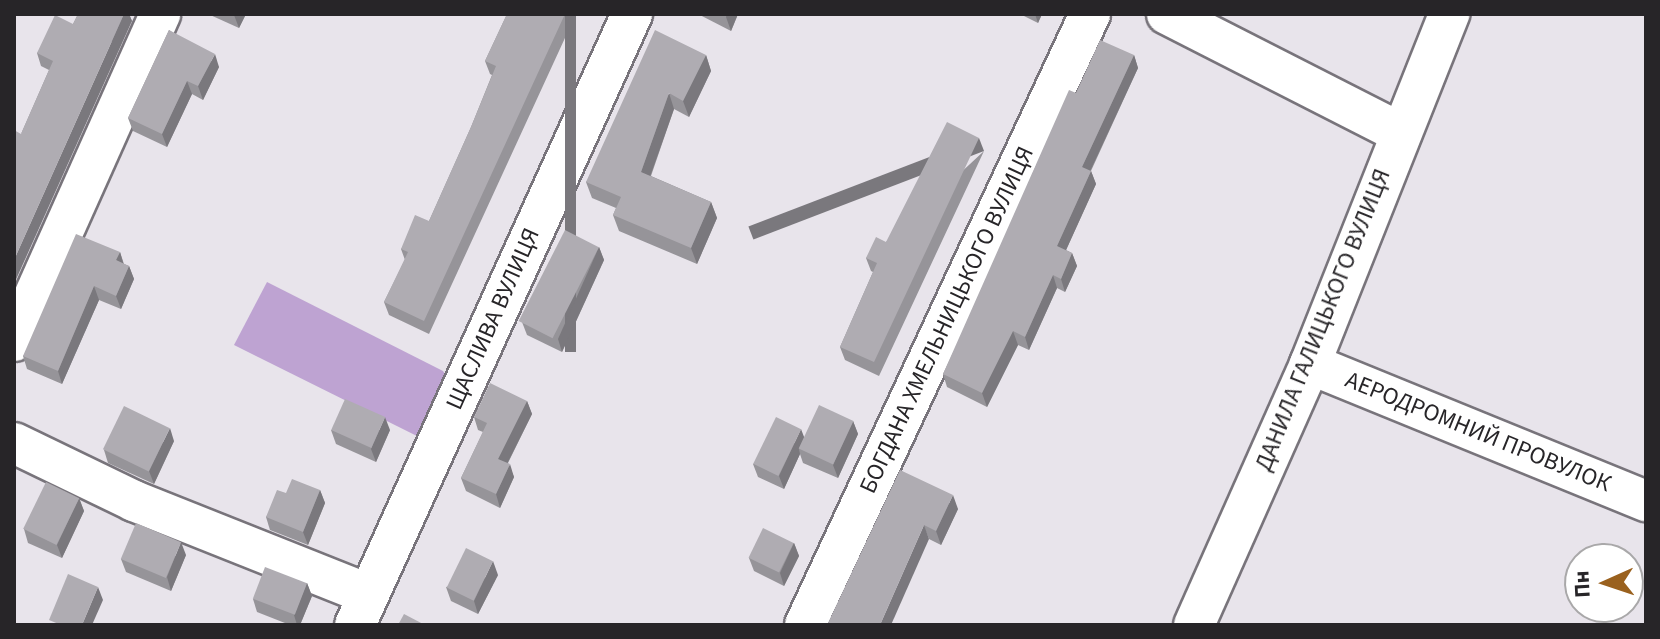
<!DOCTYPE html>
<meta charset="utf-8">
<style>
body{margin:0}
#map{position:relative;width:1660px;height:639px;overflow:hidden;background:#e8e4eb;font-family:"Source Sans 3",sans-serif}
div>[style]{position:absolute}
.forest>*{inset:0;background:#bea3d2}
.roads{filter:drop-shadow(2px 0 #78747b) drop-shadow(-2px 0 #78747b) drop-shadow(0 2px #78747b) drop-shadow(0 -2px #78747b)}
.minor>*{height:40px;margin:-20px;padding:0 20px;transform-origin:20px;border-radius:20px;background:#fff}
.wall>*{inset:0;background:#969499}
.shaded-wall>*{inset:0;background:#7a787d;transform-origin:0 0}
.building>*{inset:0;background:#afacb2;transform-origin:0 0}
span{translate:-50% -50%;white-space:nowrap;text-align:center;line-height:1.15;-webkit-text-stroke:6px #fff;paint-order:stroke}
.street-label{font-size:24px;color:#272528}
.frame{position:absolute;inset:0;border:16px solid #272528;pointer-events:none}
.north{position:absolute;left:1564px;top:543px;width:80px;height:80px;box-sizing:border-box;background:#fff;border:2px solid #a9a8a9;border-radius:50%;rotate:267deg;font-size:22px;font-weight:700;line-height:32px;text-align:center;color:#272528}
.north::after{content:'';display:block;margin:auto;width:28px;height:36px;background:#9a611e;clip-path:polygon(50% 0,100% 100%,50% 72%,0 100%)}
</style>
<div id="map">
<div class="forest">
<div style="clip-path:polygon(267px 282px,443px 371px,451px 384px,425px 440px,234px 345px)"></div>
</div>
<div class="roads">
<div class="minor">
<div style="left:1167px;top:14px;width:260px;rotate:27deg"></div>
<div style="left:14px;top:341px;width:358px;rotate:-65.9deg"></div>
<div style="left:1310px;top:364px;width:363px;rotate:22.2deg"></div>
<div style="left:14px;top:443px;width:133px;rotate:25.8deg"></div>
<div style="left:134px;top:501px;width:252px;rotate:21.7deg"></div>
<div style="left:355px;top:625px;width:671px;rotate:-65.61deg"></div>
<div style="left:805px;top:625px;width:674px;rotate:-64.99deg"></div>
<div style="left:1194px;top:625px;width:286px;rotate:-66deg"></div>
<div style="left:1310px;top:364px;width:377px;rotate:-68.3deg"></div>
</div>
</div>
<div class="wall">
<div style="clip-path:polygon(78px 14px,129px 14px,132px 21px,21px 134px,49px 70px,41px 66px,37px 53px,73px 24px)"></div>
<div style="clip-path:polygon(208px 14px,246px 14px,239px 28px)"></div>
<div style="clip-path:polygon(507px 14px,576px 14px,429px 334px,389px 315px,384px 302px,405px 260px,401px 249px,429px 221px,471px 127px,492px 75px,490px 74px,485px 61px)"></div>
<div style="clip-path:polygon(698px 14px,738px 14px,731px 31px)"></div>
<div style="clip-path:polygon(1020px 14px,1042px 14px,1038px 23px)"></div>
<div style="clip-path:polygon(169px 30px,219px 67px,203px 100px,192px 94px,167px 147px,133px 131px,128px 118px)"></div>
<div style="clip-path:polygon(706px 55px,711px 71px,689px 117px,674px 109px,651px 176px,711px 202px,717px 218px,697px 264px,619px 231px,613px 215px,616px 208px,592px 198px,586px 182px)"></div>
<div style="clip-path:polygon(1134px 55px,1138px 68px,1091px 171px,1096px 184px,1066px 250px,1072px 253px,1077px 266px,1065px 292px,1057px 288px,1029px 350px,1018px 345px,987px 407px,947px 387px,943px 374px,1076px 93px)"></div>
<div style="clip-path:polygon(984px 151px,879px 376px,845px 360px,840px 347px,873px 272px,871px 271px,866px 258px,886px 242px)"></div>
<div style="clip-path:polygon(599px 247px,604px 260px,562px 352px,527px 335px,522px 322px)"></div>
<div style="clip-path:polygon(120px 252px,124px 264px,129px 266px,134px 279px,121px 309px,99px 300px,62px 384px,27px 369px,23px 356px)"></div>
<div style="clip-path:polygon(527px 401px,532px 414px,508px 463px,514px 477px,500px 508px,466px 491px,461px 478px,483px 432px,478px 430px,474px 417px)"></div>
<div style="clip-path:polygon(853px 421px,858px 434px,838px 478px,803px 463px,800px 454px,784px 489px,758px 477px,753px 464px,804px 438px)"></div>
<div style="clip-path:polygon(331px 430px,390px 430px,376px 462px,336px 444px)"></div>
<div style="clip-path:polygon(174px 441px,154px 484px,108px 463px,104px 450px)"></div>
<div style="clip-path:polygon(900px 470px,958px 509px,941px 545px,929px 539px)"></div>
<div style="clip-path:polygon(320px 490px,325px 503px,308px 545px,270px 530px,266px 517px,286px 493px)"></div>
<div style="clip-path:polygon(79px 498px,84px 511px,62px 558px,28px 543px,24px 529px)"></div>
<div style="clip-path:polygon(794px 543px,799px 556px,784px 586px,754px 571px,749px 558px)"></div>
<div style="clip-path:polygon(186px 555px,171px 591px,126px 572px,121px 559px)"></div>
<div style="clip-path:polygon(498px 575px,478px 614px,451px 601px,446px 587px)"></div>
<div style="clip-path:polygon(307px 583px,312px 596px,300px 625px,290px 625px,257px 612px,253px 599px)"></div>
</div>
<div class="shaded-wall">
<div style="clip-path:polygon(124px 14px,129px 14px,132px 21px,14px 284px,14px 260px)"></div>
<div style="clip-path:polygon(235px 14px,246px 14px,239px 28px,234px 15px)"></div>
<div style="left:565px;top:14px;width:11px;height:338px"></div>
<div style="clip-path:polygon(727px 14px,738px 14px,731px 31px,726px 17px)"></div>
<div style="clip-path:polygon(1035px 14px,1042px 14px,1038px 23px)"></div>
<div style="clip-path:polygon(215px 54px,219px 67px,203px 100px,198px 86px)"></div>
<div style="clip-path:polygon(706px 55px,711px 71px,689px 117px,683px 101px)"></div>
<div style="clip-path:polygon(1134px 55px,1138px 68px,1086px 180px,1082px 167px)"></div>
<div style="clip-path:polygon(187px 81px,192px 94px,167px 147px,162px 134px)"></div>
<div style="clip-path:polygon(669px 93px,674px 109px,646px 188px,641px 172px)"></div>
<div style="left:979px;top:138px;width:14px;height:247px;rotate:69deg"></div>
<div style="clip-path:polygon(1091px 171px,1096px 184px,1062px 259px,1057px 246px)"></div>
<div style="clip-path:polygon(711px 202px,717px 218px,697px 264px,691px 248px)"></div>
<div style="clip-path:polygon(599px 247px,604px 260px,562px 352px,558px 339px)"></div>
<div style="clip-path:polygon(120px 252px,124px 266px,116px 260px)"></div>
<div style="clip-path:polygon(1072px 253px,1077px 266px,1065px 292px,1061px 279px)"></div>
<div style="clip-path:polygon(129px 266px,134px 279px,121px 309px,116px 296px)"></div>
<div style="clip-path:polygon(1053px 275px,1057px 288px,1029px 350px,1025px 337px)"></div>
<div style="clip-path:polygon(94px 286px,99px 300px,62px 384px,58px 371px)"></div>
<div style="clip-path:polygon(1013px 331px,1018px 345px,987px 407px,982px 393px)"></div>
<div style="clip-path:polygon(527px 401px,532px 414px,503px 472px,498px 459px)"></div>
<div style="clip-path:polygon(385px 417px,390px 430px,376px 462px,371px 449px)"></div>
<div style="clip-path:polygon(853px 421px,858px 434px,838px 478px,833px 465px)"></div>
<div style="clip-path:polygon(170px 428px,174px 441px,154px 484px,149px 471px)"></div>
<div style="clip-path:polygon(801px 429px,806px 442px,799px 449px,800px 454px,784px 489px,779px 476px)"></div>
<div style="clip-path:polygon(510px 464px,514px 477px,500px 508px,496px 494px)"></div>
<div style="clip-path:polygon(320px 490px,325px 503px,308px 545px,303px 532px)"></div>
<div style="clip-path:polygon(953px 495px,958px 509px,941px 545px,936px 531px)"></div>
<div style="clip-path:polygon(79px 498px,84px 511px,62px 558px,57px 545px)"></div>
<div style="clip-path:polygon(924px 525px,929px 539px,891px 625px,880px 625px)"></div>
<div style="clip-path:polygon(181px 542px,186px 555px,171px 591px,167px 577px)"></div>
<div style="clip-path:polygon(794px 543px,799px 556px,784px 586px,780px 573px)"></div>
<div style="clip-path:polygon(493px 561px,498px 575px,478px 614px,474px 601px)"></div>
<div style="clip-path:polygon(307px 583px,312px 596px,300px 625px,297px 625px,294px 615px)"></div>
<div style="clip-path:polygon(98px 587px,103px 600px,92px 625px,82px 625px)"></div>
</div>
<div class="building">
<div style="clip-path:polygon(78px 14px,124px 14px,14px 260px,14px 130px,21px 134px,53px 61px,37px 53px,55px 15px,73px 24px)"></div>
<div style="clip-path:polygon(507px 14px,565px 14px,424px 321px,384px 302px,408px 252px,401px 249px,415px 215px,429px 221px,471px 127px,496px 66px,485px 61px)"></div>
<div style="clip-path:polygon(169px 30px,215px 54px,198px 86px,187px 81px,162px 134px,128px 118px)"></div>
<div style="clip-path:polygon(655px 30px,706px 55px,683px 101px,669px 93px,641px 172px,711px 202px,691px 248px,613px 215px,621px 197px,586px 182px)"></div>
<div style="clip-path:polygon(1100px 40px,1134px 55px,1082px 167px,1091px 171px,1057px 246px,1072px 253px,1061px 279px,1053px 275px,1025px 337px,1013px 331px,982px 393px,943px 374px,1069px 90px,1076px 93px)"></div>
<div style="clip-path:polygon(947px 122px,979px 138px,874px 362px,840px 347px,877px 263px,866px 258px,876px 237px,886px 242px)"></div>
<div style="left:565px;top:230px;width:38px;height:102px;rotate:27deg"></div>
<div style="clip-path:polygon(76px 234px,120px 252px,116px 260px,129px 266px,116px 296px,94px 286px,58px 371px,23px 356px)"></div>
<div style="clip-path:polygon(490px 383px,527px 401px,498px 459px,510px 464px,496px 494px,461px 478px,487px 423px,474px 417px)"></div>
<div style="left:345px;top:399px;width:44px;height:34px;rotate:24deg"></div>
<div style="left:819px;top:405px;width:38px;height:48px;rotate:25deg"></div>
<div style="left:124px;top:406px;width:51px;height:48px;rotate:26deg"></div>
<div style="left:776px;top:417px;width:28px;height:52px;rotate:26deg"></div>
<div style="clip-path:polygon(900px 470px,953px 495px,936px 531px,924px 525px,880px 625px,827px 625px)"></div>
<div style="clip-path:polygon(292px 479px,320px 490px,303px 532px,266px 517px,277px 490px,286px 493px)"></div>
<div style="left:46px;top:482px;width:37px;height:52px;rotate:26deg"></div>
<div style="left:136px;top:523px;width:49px;height:39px;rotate:23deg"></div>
<div style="left:763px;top:528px;width:34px;height:33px;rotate:26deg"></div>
<div style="left:466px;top:548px;width:30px;height:44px;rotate:26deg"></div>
<div style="left:265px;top:567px;width:45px;height:34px;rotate:21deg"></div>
<div style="clip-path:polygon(68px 574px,98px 587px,82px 625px,61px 625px,49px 620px)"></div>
<div style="clip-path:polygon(404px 614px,425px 625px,398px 625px)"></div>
</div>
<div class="street-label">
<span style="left:493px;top:319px;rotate:-66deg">ЩАСЛИВА ВУЛИЦЯ</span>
<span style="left:947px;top:320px;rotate:-65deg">БОГДАНА ХМЕЛЬНИЦЬКОГО ВУЛИЦЯ</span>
<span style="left:1323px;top:320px;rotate:-68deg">ДАНИЛА ГАЛИЦЬКОГО ВУЛИЦЯ</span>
<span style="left:1478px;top:432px;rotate:22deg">АЕРОДРОМНИЙ ПРОВУЛОК</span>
</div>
<div class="frame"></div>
<div class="north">Пн</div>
</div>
